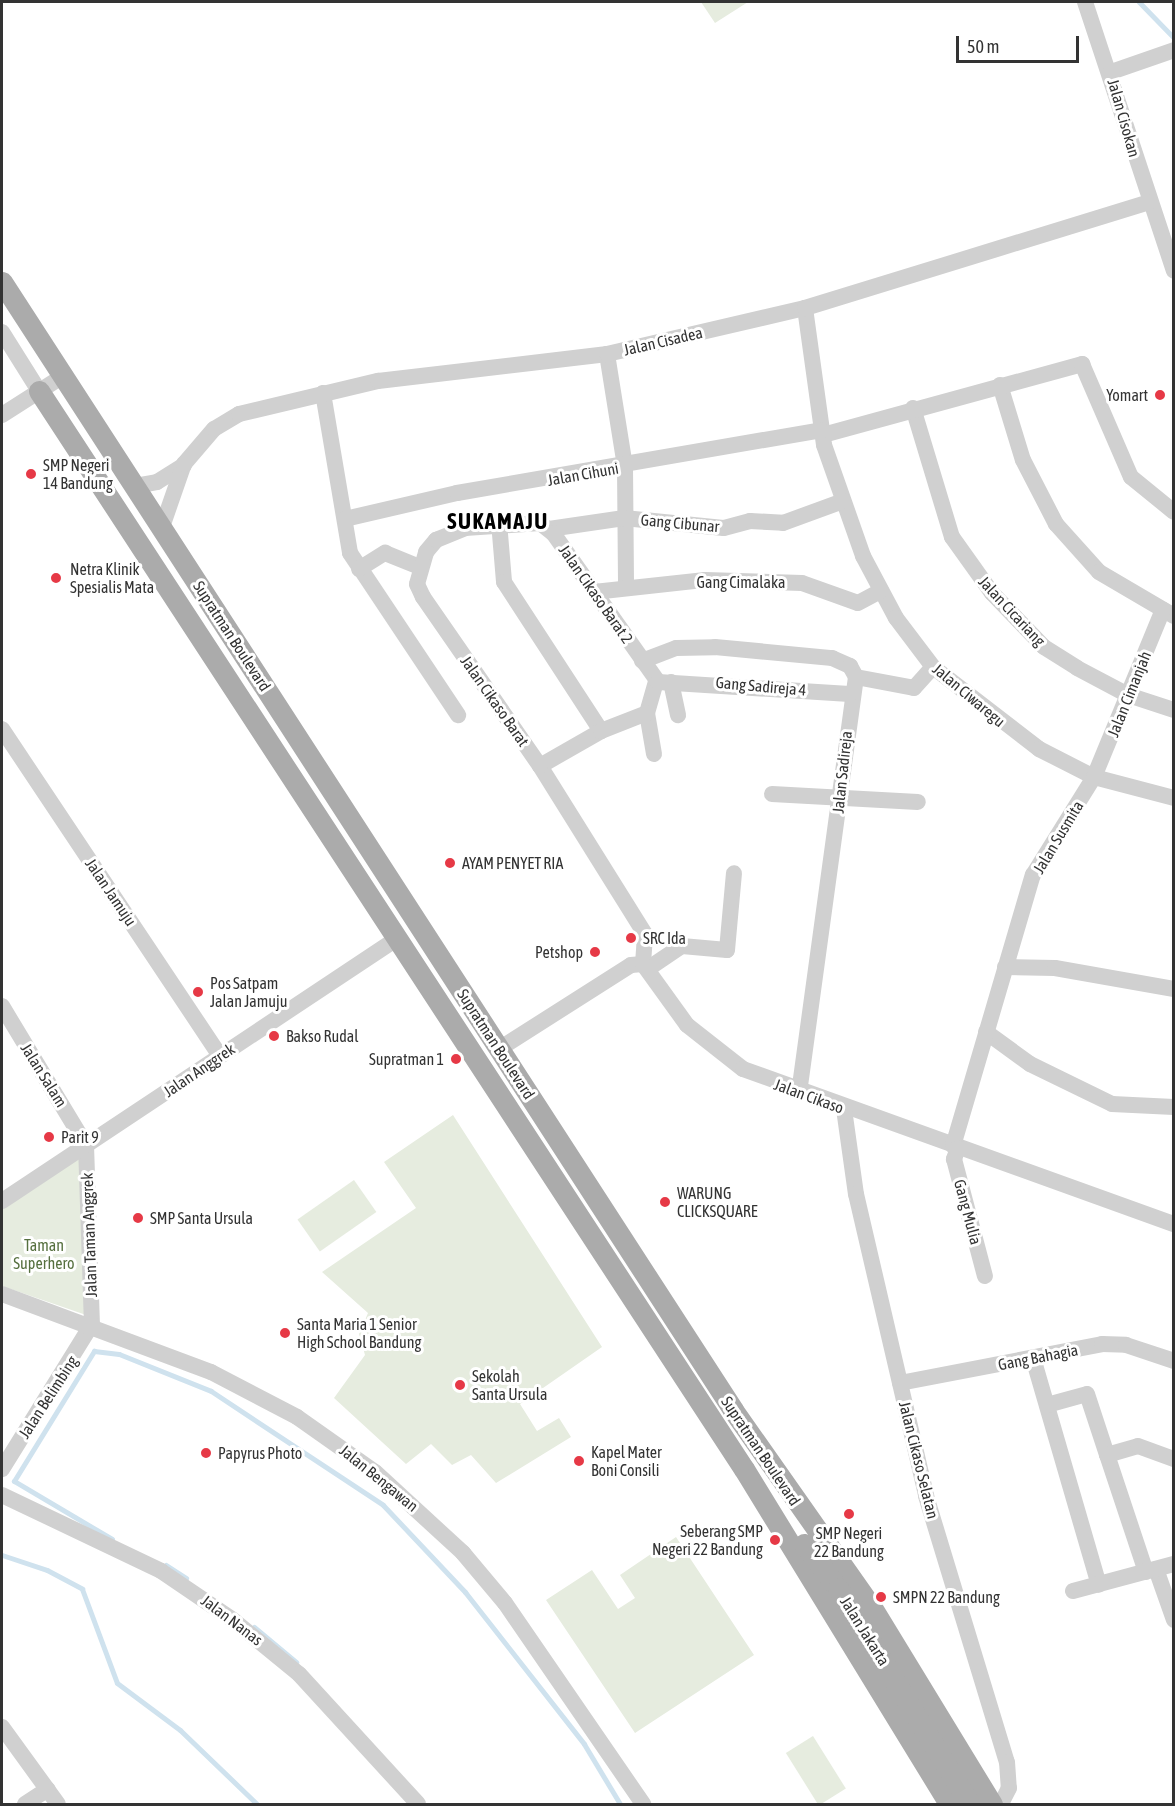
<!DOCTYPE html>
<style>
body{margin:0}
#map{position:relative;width:1175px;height:1806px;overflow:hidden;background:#fff;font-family:"Asap Condensed",sans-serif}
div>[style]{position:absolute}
.green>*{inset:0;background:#e6ecdf;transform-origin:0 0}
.stream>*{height:5px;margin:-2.5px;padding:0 2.5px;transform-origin:2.5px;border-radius:2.5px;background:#cfe2ee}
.minor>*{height:16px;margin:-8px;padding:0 8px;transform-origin:8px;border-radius:8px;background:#d0d0d0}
.major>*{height:21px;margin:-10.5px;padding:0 10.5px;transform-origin:10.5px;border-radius:10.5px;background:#ababab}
.dots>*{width:16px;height:16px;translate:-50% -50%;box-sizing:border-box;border:3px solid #fff;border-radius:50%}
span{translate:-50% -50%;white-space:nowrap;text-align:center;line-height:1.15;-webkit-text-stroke:6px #fff;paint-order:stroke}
.street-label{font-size:16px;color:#333}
.poi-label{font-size:16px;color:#333}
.right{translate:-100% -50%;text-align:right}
.left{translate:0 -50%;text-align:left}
.park-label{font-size:16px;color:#56703f}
.district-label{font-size:22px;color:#000;font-weight:700;letter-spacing:1.5px}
.frame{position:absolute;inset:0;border:3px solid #333;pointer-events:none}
.scale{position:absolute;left:956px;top:36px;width:123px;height:27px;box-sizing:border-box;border:3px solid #333;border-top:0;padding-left:8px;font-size:18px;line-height:21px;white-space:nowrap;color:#333;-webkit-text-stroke:4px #fff;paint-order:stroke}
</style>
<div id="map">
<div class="green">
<div style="clip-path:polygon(701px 2px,748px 2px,715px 23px)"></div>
<div style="clip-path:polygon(453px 1115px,602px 1347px,520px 1404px,537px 1431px,559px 1418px,571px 1437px,496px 1483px,471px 1455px,452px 1465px,431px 1444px,406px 1464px,334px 1398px,365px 1355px,359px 1334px,368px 1313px,322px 1272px,416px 1208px,384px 1162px)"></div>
<div style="clip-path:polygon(82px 1154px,89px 1316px,2px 1286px,2px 1205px)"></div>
<div style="left:354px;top:1180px;width:39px;height:69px;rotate:55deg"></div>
<div style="clip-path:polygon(676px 1537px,754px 1655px,635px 1733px,546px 1600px,592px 1570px,618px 1609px,635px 1598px,620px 1575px)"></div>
<div style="left:813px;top:1736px;width:62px;height:32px;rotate:58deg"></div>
</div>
<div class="stream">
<div style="left:1139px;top:2px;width:50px;rotate:45.8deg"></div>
<div style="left:112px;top:1539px;width:114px;rotate:-149.4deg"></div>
<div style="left:14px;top:1481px;width:153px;rotate:-58.4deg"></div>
<div style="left:94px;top:1351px;width:25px;rotate:7deg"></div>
<div style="left:119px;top:1354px;width:99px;rotate:21.9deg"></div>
<div style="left:211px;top:1391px;width:206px;rotate:33.5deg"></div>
<div style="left:383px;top:1505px;width:120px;rotate:46.7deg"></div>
<div style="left:465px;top:1592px;width:193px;rotate:51.9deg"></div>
<div style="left:584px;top:1744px;width:70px;rotate:59deg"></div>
<div style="left:2px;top:1555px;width:47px;rotate:18.4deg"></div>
<div style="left:47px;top:1570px;width:40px;rotate:28deg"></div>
<div style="left:82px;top:1589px;width:100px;rotate:69.6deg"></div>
<div style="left:117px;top:1683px;width:79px;rotate:36.7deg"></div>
<div style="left:180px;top:1730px;width:107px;rotate:43.9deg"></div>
<div style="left:166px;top:1565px;width:24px;rotate:33deg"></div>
<div style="left:254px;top:1627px;width:55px;rotate:39.8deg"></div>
</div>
<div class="minor">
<div style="left:1085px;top:2px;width:283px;rotate:71.7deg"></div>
<div style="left:1111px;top:72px;width:67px;rotate:-19.2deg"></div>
<div style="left:805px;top:308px;width:138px;rotate:82.1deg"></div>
<div style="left:824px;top:445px;width:118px;rotate:70.6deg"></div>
<div style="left:863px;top:556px;width:70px;rotate:62deg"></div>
<div style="left:896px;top:618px;width:61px;rotate:52.9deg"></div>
<div style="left:933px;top:667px;width:134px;rotate:37.7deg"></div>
<div style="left:1039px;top:749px;width:62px;rotate:27deg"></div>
<div style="left:1094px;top:777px;width:83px;rotate:14.7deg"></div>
<div style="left:2px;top:332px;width:70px;rotate:57.9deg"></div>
<div style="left:607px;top:354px;width:114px;rotate:80.9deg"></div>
<div style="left:625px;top:467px;width:121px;rotate:89.5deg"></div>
<div style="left:1000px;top:385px;width:78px;rotate:73deg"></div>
<div style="left:1023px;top:460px;width:72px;rotate:62.7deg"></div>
<div style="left:1056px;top:524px;width:64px;rotate:48.1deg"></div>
<div style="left:1099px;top:572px;width:87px;rotate:30.4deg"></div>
<div style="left:323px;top:393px;width:162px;rotate:80.4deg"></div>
<div style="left:350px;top:553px;width:195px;rotate:56.3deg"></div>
<div style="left:913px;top:408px;width:135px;rotate:73.2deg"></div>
<div style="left:952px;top:537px;width:69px;rotate:54.5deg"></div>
<div style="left:992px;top:593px;width:75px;rotate:46.1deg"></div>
<div style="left:1044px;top:647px;width:39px;rotate:32deg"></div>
<div style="left:1077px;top:668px;width:58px;rotate:27.9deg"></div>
<div style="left:1128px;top:695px;width:48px;rotate:18.1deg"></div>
<div style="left:2px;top:415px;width:72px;rotate:-32.6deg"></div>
<div style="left:823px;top:435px;width:269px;rotate:-15.3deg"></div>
<div style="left:1082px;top:364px;width:123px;rotate:66.6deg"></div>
<div style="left:1131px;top:477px;width:55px;rotate:39.1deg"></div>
<div style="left:135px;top:486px;width:22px;rotate:-10deg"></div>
<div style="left:157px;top:482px;width:32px;rotate:-32deg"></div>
<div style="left:345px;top:519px;width:115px;rotate:-13.1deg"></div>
<div style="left:457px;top:493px;width:370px;rotate:-9.8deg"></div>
<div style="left:499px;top:522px;width:60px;rotate:85.2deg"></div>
<div style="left:504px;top:582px;width:178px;rotate:56.9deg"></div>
<div style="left:162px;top:527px;width:67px;rotate:-70.8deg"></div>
<div style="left:184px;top:464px;width:46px;rotate:-49.4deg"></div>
<div style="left:214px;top:429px;width:29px;rotate:-31deg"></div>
<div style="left:239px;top:414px;width:143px;rotate:-13.4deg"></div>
<div style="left:378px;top:381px;width:231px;rotate:-6.7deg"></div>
<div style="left:607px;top:354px;width:203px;rotate:-13.1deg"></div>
<div style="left:805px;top:308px;width:360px;rotate:-17.1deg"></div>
<div style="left:549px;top:529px;width:76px;rotate:-8.3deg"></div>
<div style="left:624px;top:518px;width:100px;rotate:5.7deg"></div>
<div style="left:724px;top:528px;width:27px;rotate:-15deg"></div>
<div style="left:750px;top:521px;width:33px;rotate:3deg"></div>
<div style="left:783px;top:523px;width:64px;rotate:-20.1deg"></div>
<div style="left:359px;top:569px;width:31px;rotate:-32deg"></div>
<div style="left:385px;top:553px;width:37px;rotate:22deg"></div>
<div style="left:594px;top:592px;width:112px;rotate:-6.2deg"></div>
<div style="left:705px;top:580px;width:97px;rotate:1.8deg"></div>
<div style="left:802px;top:583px;width:59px;rotate:19.7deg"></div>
<div style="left:858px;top:603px;width:26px;rotate:-28deg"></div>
<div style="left:642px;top:661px;width:36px;rotate:-21deg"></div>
<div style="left:676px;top:648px;width:39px;rotate:-1deg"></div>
<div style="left:715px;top:647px;width:118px;rotate:5.4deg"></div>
<div style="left:832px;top:658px;width:20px;rotate:24deg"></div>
<div style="left:850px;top:666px;width:13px;rotate:61deg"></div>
<div style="left:856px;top:677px;width:419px;rotate:97.8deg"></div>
<div style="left:856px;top:677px;width:59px;rotate:10.7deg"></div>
<div style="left:914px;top:688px;width:28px;rotate:-48deg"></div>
<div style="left:671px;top:682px;width:34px;rotate:78deg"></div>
<div style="left:2px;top:729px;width:393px;rotate:56.3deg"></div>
<div style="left:654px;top:754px;width:42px;rotate:-99.7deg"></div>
<div style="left:647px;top:713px;width:33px;rotate:-74deg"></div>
<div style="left:540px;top:766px;width:70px;rotate:-29.8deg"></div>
<div style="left:601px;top:731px;width:49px;rotate:-21.4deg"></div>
<div style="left:772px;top:794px;width:146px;rotate:3.1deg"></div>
<div style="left:643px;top:964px;width:30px;rotate:-86deg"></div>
<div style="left:645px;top:934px;width:198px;rotate:-122deg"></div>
<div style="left:540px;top:766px;width:206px;rotate:-124.7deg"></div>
<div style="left:423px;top:597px;width:14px;rotate:-115deg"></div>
<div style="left:417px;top:584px;width:33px;rotate:-74deg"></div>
<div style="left:426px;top:552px;width:16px;rotate:-50deg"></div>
<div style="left:436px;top:540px;width:31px;rotate:-22deg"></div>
<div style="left:465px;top:528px;width:75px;rotate:-3.8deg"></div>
<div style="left:540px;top:523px;width:16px;rotate:38deg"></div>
<div style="left:553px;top:533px;width:182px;rotate:54.8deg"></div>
<div style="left:658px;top:682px;width:192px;rotate:3.6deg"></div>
<div style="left:1005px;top:967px;width:50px;rotate:1.1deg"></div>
<div style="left:1055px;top:968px;width:121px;rotate:10deg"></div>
<div style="left:649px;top:968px;width:40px;rotate:-34deg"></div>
<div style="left:682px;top:946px;width:45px;rotate:5.1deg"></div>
<div style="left:727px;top:950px;width:77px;rotate:-84.8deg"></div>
<div style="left:2px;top:1006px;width:162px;rotate:58.9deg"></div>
<div style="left:86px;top:1145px;width:179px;rotate:88.1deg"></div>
<div style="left:92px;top:1324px;width:171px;rotate:121.8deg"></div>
<div style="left:986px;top:1032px;width:54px;rotate:36deg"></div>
<div style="left:1030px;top:1064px;width:91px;rotate:26deg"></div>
<div style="left:1112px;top:1104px;width:62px;rotate:2.8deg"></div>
<div style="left:499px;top:1049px;width:156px;rotate:-32.5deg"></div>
<div style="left:631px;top:965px;width:12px;rotate:-5deg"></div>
<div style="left:643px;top:964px;width:75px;rotate:54.2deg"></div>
<div style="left:687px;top:1025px;width:71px;rotate:38.2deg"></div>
<div style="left:743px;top:1069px;width:458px;rotate:19.8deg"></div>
<div style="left:844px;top:1109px;width:86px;rotate:82deg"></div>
<div style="left:856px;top:1194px;width:310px;rotate:76.9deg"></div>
<div style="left:926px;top:1496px;width:278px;rotate:73.1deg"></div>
<div style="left:1007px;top:1762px;width:26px;rotate:86deg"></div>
<div style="left:1009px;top:1788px;width:18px;rotate:117deg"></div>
<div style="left:953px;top:1146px;width:283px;rotate:-73.6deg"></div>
<div style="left:1033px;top:875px;width:115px;rotate:-58.1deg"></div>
<div style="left:1094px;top:777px;width:181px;rotate:-67.6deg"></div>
<div style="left:958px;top:1148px;width:12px;rotate:110deg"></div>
<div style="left:954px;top:1159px;width:121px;rotate:75.2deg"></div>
<div style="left:2px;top:1201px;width:473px;rotate:-33.6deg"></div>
<div style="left:2px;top:1294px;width:223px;rotate:20.5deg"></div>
<div style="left:211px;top:1372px;width:97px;rotate:27.6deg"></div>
<div style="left:297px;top:1417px;width:95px;rotate:35.2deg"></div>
<div style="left:375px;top:1472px;width:120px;rotate:42.6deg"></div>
<div style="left:463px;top:1553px;width:65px;rotate:50deg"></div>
<div style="left:505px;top:1603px;width:244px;rotate:55.5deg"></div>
<div style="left:1033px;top:1358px;width:236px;rotate:73.8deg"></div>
<div style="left:900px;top:1383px;width:206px;rotate:-10.9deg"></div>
<div style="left:1102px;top:1344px;width:24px;rotate:2deg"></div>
<div style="left:1126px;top:1345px;width:51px;rotate:18.4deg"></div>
<div style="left:1047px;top:1405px;width:41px;rotate:-15.4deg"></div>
<div style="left:1087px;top:1394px;width:64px;rotate:71.8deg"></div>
<div style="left:2px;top:1495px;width:176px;rotate:25.5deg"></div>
<div style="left:161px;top:1571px;width:87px;rotate:34.2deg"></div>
<div style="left:233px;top:1620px;width:85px;rotate:39.3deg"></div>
<div style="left:299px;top:1674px;width:176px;rotate:47.5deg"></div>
<div style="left:1156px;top:1569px;width:54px;rotate:70.6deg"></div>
<div style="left:1146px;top:1572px;width:123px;rotate:-108.4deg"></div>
<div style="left:1107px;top:1455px;width:32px;rotate:-16deg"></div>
<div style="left:1138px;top:1446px;width:38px;rotate:20deg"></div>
<div style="left:1073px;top:1591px;width:105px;rotate:-15deg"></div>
<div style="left:2px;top:1727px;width:95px;rotate:54deg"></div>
<div style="left:25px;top:1804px;width:27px;rotate:-33deg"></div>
</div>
<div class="major">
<div style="left:2px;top:282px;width:1344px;rotate:57.05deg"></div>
<div style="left:733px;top:1410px;width:240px;rotate:54.9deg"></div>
<div style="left:871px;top:1606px;width:232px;rotate:58.6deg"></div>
<div style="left:39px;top:391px;width:1288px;rotate:56.82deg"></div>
<div style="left:744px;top:1469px;width:393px;rotate:58.5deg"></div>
<div style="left:804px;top:1544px;width:56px;rotate:52.3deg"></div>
<div style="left:838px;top:1588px;width:253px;rotate:58.6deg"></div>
</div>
<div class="dots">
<div style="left:1160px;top:395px;background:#e63946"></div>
<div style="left:31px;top:474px;background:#e63946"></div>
<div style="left:56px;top:578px;background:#e63946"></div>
<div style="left:450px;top:863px;background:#e63946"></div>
<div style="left:631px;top:938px;background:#e63946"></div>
<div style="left:595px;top:952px;background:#e63946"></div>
<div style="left:198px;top:992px;background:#e63946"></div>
<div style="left:274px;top:1036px;background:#e63946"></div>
<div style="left:456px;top:1059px;background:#e63946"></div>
<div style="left:49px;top:1137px;background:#e63946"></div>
<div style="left:665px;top:1202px;background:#e63946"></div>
<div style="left:138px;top:1218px;background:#e63946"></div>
<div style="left:285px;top:1333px;background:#e63946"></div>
<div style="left:460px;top:1385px;background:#e63946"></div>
<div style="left:206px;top:1453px;background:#e63946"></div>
<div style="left:579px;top:1461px;background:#e63946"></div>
<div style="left:849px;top:1514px;background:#e63946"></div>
<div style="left:775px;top:1540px;background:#e63946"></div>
<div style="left:881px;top:1597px;background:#e63946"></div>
</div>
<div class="street-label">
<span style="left:1124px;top:118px;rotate:74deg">Jalan Cisokan</span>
<span style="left:663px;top:341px;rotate:-13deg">Jalan Cisadea</span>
<span style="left:583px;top:474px;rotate:-10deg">Jalan Cihuni</span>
<span style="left:680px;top:523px;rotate:5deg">Gang Cibunar</span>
<span style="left:741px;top:582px">Gang Cimalaka</span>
<span style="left:596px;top:594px;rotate:55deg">Jalan Cikaso Barat 2</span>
<span style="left:1012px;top:611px;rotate:47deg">Jalan Cicariang</span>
<span style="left:232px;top:636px;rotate:57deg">Supratman Boulevard</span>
<span style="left:761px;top:686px;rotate:5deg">Gang Sadireja 4</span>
<span style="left:1129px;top:694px;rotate:-68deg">Jalan Cimanjah</span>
<span style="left:969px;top:695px;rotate:40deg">Jalan Ciwaregu</span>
<span style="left:495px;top:701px;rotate:55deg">Jalan Cikaso Barat</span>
<span style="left:842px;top:772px;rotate:-84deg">Jalan Sadireja</span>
<span style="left:1058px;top:837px;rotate:-59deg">Jalan Susmita</span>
<span style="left:111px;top:892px;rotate:56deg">Jalan Jamuju</span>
<span style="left:496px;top:1044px;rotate:57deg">Supratman Boulevard</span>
<span style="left:199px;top:1070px;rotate:-34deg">Jalan Anggrek</span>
<span style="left:44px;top:1075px;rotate:58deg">Jalan Salam</span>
<span style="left:809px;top:1096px;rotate:20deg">Jalan Cikaso</span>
<span style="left:968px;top:1212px;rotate:75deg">Gang Mulia</span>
<span style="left:89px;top:1235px;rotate:-92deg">Jalan Taman Anggrek</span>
<span style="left:1038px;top:1357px;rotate:-11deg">Gang Bahagia</span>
<span style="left:48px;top:1397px;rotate:-57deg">Jalan Belimbing</span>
<span style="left:761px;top:1451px;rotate:56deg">Supratman Boulevard</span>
<span style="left:919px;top:1460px;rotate:76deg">Jalan Cikaso Selatan</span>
<span style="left:379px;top:1478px;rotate:39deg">Jalan Bengawan</span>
<span style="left:232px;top:1620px;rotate:37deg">Jalan Nanas</span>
<span style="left:865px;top:1631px;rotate:58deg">Jalan Jakarta</span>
</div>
<div class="poi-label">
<span class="right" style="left:1148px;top:395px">Yomart</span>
<span class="left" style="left:43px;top:474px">SMP Negeri<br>14 Bandung</span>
<span class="left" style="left:70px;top:578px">Netra Klinik<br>Spesialis Mata</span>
<span class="left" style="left:462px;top:863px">AYAM PENYET RIA</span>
<span class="left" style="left:643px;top:938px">SRC Ida</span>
<span class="right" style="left:583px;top:952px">Petshop</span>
<span class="left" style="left:210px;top:992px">Pos Satpam<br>Jalan Jamuju</span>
<span class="left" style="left:286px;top:1036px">Bakso Rudal</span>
<span class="right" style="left:444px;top:1059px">Supratman 1</span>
<span class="left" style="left:61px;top:1137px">Parit 9</span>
<span class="left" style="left:677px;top:1202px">WARUNG<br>CLICKSQUARE</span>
<span class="left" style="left:150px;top:1218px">SMP Santa Ursula</span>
<span class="left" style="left:297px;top:1333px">Santa Maria 1 Senior<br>High School Bandung</span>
<span class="left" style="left:472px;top:1385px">Sekolah<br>Santa Ursula</span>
<span class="left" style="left:591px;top:1461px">Kapel Mater<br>Boni Consili</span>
<span class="left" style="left:218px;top:1453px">Papyrus Photo</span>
<span class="right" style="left:763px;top:1540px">Seberang SMP<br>Negeri 22 Bandung</span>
<span style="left:849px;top:1542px">SMP Negeri<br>22 Bandung</span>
<span class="left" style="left:893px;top:1597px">SMPN 22 Bandung</span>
</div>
<div class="park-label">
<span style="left:44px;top:1254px">Taman<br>Superhero</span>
</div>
<div class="district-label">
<span style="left:498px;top:522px">SUKAMAJU</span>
</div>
<div class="frame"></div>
<div class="scale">50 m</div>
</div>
